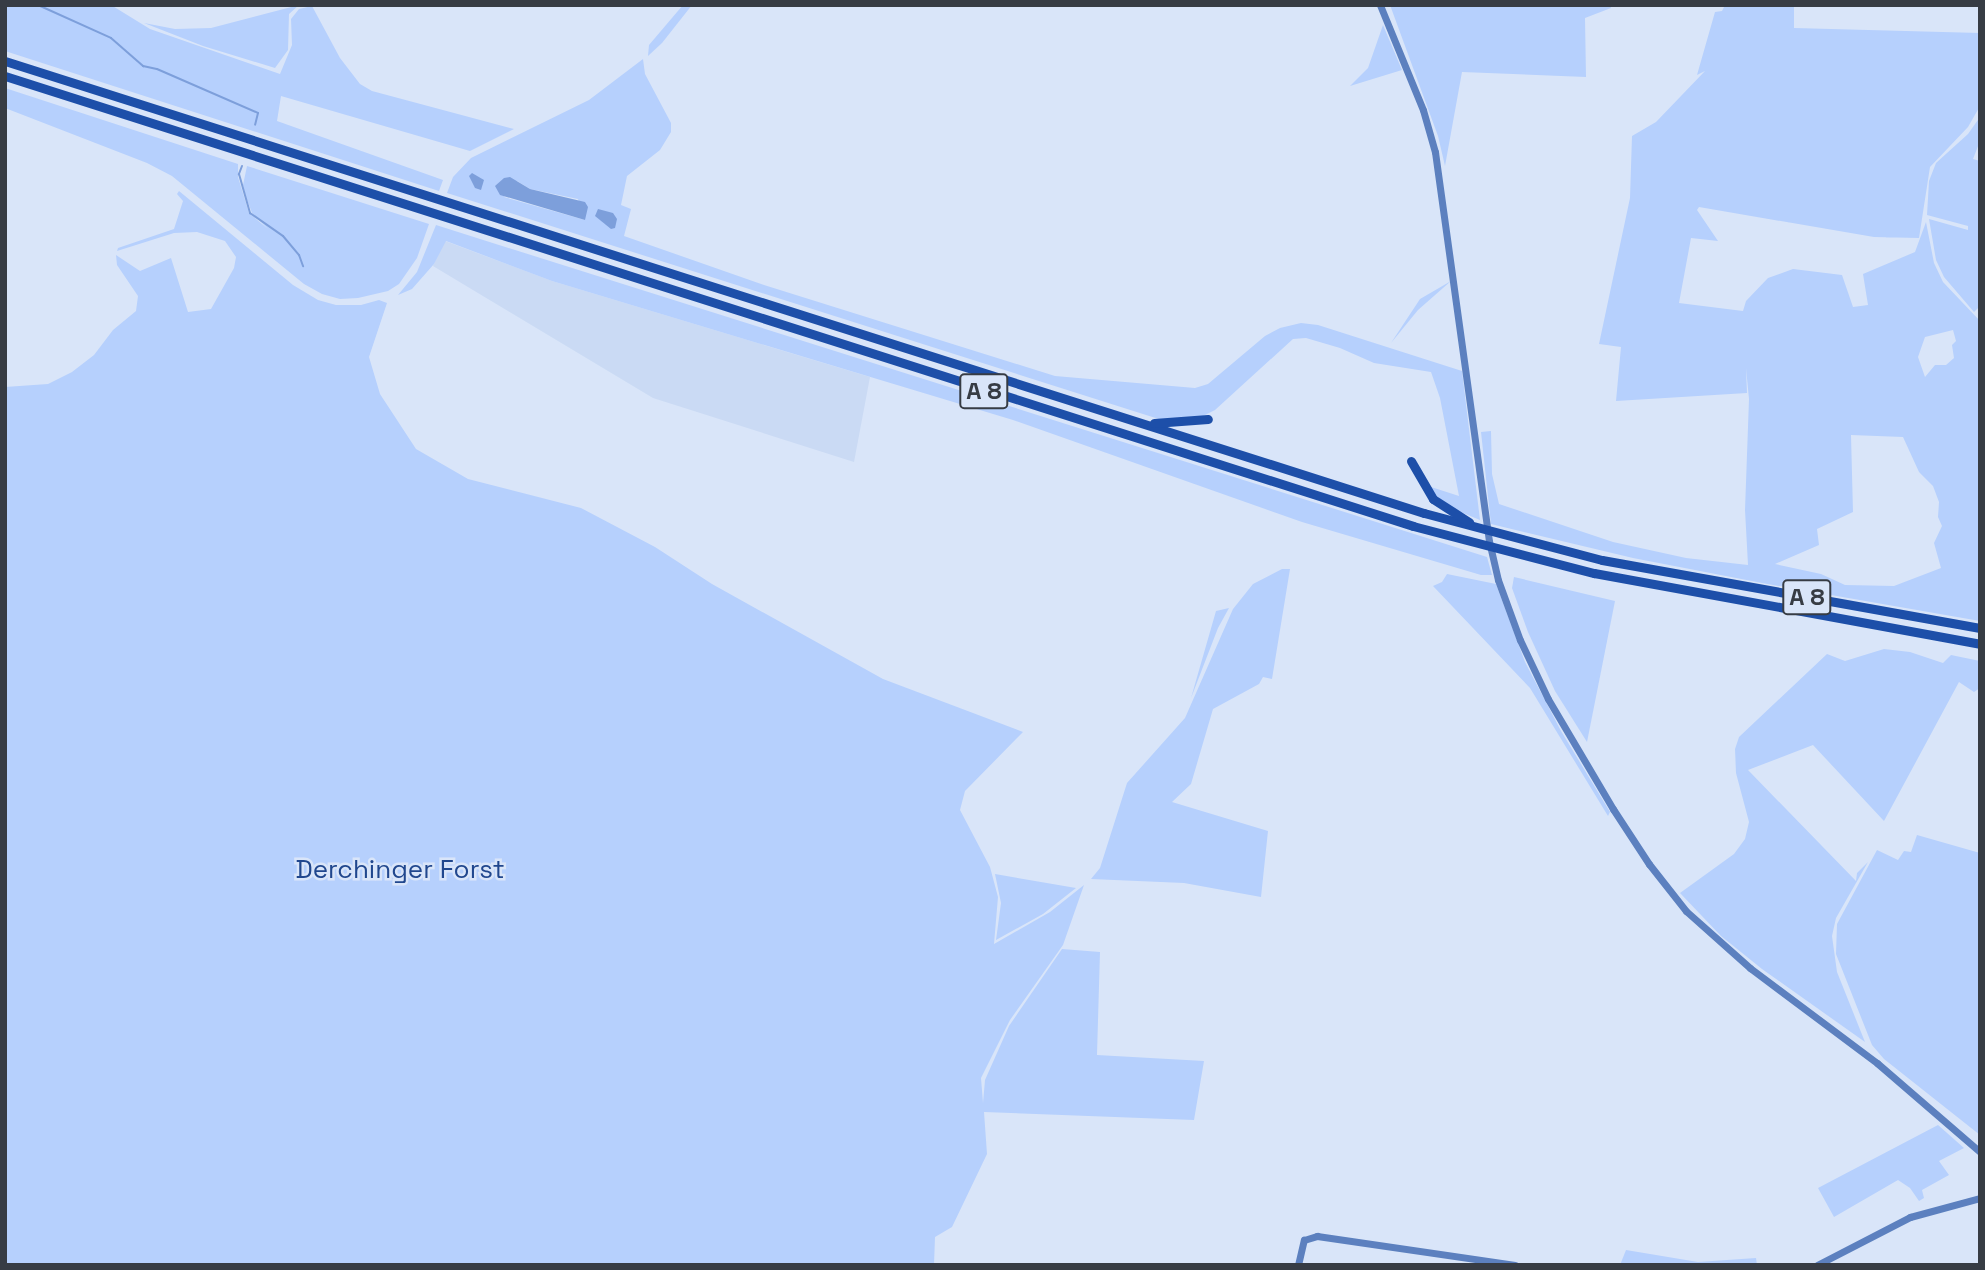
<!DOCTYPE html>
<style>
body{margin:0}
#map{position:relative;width:1985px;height:1270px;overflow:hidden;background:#d9e5f9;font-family:"Space Grotesk",sans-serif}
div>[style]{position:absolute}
.built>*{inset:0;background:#cadaf4}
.green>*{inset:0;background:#b6d0fd}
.water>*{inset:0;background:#7d9fdb}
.stream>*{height:2px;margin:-1px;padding:0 1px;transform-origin:1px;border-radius:1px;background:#7d9fdb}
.secondary>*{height:7px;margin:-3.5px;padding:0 3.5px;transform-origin:3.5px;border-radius:3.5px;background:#5c80bf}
.highway>*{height:9px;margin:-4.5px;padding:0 4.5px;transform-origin:4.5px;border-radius:4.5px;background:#1d4fa9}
span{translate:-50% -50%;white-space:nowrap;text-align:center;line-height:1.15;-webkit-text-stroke:5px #d9e5f9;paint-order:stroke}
.shield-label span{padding:2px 5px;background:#d9e5f9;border:2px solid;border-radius:5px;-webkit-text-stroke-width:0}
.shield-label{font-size:24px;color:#373c44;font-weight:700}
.park-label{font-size:26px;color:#20478e}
.frame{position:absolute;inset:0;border:7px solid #373c44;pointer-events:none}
</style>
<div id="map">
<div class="built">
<div style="clip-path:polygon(445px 241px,552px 281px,870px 377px,854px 462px,653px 398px,433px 266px)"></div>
</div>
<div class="green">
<div style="clip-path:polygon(5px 5px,111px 5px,150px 29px,280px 74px,292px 45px,291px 19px,299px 9px,312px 6px,340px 58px,360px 84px,372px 91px,514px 129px,470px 151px,281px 96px,277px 121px,443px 180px,439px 191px,5px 51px)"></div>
<div style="clip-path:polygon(299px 5px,289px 14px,288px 50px,275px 68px,203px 46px,144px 23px,175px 29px,211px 28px)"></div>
<div style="clip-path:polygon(683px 5px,692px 5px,662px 43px,648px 56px,649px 45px)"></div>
<div style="clip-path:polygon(1390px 5px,1610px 5px,1611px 8px,1585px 18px,1586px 77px,1462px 72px,1445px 166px,1438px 136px)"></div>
<div style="clip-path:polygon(evenodd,1725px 5px,1794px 5px,1794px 28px,1980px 33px,1980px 106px,1968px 127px,1930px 167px,1919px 238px,1874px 237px,1699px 207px,1697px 210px,1718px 241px,1691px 238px,1679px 303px,1743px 311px,1746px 301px,1768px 278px,1793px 269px,1842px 275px,1853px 307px,1868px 305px,1863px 274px,1915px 252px,1926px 222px,1934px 263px,1943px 282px,1980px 321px,1980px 621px,1762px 583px,1633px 558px,1491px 524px,1481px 432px,1491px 431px,1492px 474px,1499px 504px,1613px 542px,1686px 558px,1748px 565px,1745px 510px,1749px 399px,1746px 368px,1747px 393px,1616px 401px,1621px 347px,1599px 344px,1630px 198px,1632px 136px,1656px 122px,1705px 71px,1697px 75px,1715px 12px,1722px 11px,1725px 5px,1953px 330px,1956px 341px,1952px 345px,1954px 358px,1946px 365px,1935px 365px,1925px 377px,1918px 357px,1925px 337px,1953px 330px,1725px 5px,1851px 435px,1903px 437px,1919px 472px,1933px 486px,1939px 502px,1938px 517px,1942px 526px,1934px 543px,1941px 568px,1894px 586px,1845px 585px,1821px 574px,1775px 564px,1819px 545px,1817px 529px,1853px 512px,1851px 435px)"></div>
<div style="clip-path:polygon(1383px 25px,1402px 70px,1350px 86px,1368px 68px)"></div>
<div style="clip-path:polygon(evenodd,643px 59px,645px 74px,671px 123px,671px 132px,660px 150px,627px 176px,621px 205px,631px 209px,624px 236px,764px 285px,1055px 376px,1195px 388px,1208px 384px,1265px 336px,1280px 328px,1301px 323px,1318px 325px,1462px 371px,1480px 520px,1446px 506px,1428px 486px,1459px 496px,1440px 398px,1431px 372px,1374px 363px,1340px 348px,1306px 338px,1293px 339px,1215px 410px,1199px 418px,1165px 421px,447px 193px,453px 177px,471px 158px,589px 100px,643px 59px,517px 181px,530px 189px,578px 199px,585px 220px,504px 197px,517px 181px)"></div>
<div style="clip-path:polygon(5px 88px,238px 164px,238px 177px,249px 213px,268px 229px,252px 213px,246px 197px,243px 185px,247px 166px,429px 224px,417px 258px,399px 284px,388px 291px,358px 298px,340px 299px,322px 294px,304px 284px,172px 176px,147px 163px,5px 108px)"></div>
<div style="clip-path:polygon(1980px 117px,1980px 141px,1973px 159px,1980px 161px,1980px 306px,1974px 312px,1944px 277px,1936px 260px,1929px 219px,1968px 230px,1968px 226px,1927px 215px,1929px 181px,1936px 163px,1968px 134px)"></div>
<div style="clip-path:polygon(179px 191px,293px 285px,318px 300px,336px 305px,361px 305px,379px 300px,387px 303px,369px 357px,380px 394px,416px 449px,468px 479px,581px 508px,655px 547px,712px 584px,883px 679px,1023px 732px,965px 791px,960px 810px,990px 867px,998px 897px,994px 944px,1050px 912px,1084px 885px,1063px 945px,1010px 1020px,981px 1078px,983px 1103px,985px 1080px,1009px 1026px,1062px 949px,1100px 952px,1097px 1055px,1204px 1061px,1194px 1120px,984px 1112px,987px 1154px,952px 1227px,935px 1237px,934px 1265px,5px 1265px,5px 387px,48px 384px,72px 372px,94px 355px,113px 330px,136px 311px,138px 296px,117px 265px,116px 255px,140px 271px,171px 258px,188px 312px,211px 309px,234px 268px,236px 257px,225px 241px,197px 232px,174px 233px,117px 251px,118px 248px,174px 229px,183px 201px,177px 194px)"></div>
<div style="clip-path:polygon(436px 225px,1487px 557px,1492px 575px,1481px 575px,1302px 522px,1013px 420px,552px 281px,446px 241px,434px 264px,412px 289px,398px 295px,417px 272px)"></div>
<div style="clip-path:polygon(1451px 281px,1418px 310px,1391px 343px,1420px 299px)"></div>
<div style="clip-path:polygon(1282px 569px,1290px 569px,1272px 679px,1263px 677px,1259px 684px,1213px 709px,1191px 784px,1172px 802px,1268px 831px,1261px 897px,1184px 883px,1091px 879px,1100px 868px,1127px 783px,1185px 718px,1233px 609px,1253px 584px)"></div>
<div style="clip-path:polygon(1447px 574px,1496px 584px,1525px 662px,1561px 731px,1610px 812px,1608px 816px,1530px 688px,1433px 586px,1442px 582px)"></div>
<div style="clip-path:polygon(1514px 577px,1615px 601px,1587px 742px,1555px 691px,1528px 632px,1512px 588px)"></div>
<div style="clip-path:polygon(1229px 608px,1218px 628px,1191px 698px,1216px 611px)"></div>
<div style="clip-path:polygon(1884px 649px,1910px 652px,1943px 663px,1951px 655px,1980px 661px,1980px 688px,1974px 692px,1959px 682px,1884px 821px,1813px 745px,1748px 770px,1856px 881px,1857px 873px,1868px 862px,1836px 918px,1832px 936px,1837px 972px,1865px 1042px,1762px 969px,1721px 936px,1680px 893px,1734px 854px,1745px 839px,1749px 822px,1736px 773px,1735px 749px,1739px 737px,1827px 654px,1845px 661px)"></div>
<div style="clip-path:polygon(1917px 835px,1980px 853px,1980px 1135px,1884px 1059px,1872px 1045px,1836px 954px,1837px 924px,1877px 850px,1898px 860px,1904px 851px,1911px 852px)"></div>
<div style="clip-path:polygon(995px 874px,1076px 888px,1043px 914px,996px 940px,1001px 903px)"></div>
<div style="clip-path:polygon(1938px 1125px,1964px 1148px,1939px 1161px,1949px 1175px,1922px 1190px,1924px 1198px,1919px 1201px,1910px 1188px,1898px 1180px,1834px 1217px,1818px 1188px)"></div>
<div style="clip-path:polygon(1626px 1250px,1698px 1262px,1756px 1258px,1757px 1265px,1620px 1265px)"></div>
</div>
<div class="water">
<div style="clip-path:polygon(472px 173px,484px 180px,481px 190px,475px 188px,469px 176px)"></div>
<div style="clip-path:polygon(510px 177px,530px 189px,585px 202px,588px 207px,585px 220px,500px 195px,495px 186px,504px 178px)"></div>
<div style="clip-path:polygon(598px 209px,613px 213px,617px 219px,615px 228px,611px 229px,595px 216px)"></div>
</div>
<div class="stream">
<div style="left:38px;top:5px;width:80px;rotate:24.3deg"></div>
<div style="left:111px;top:38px;width:43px;rotate:41.2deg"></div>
<div style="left:143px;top:66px;width:14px;rotate:12deg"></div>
<div style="left:157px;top:69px;width:110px;rotate:23.5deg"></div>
<div style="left:258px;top:113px;width:12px;rotate:104deg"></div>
<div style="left:242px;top:166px;width:9px;rotate:111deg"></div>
<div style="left:239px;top:174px;width:41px;rotate:74.2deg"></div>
<div style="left:250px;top:213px;width:40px;rotate:34.9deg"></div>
<div style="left:283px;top:236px;width:25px;rotate:50deg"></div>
<div style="left:299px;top:255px;width:12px;rotate:70deg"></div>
</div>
<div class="secondary">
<div style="left:1380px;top:5px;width:113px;rotate:67.7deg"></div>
<div style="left:1423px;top:110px;width:44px;rotate:74.1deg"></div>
<div style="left:1435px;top:152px;width:393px;rotate:82.1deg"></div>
<div style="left:1489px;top:541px;width:40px;rotate:77deg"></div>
<div style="left:1498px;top:580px;width:64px;rotate:69.9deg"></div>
<div style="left:1520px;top:640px;width:65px;rotate:64.6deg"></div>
<div style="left:1548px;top:699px;width:128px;rotate:59.4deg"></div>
<div style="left:1613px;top:809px;width:66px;rotate:56.8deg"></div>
<div style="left:1649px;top:864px;width:60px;rotate:51.8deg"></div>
<div style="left:1686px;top:911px;width:86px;rotate:41.7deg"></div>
<div style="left:1750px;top:968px;width:159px;rotate:36.8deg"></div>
<div style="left:1877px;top:1063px;width:136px;rotate:40.8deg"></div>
<div style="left:1298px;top:1265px;width:26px;rotate:-77deg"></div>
<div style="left:1304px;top:1240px;width:14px;rotate:-17deg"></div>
<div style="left:1317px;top:1236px;width:200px;rotate:8.3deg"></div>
<div style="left:1817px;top:1265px;width:105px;rotate:-27.3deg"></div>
<div style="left:1910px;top:1217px;width:73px;rotate:-15.2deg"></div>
</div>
<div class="highway">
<div style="left:5px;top:61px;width:1489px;rotate:17.67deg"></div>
<div style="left:1424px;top:513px;width:184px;rotate:14.8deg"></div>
<div style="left:1602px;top:560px;width:384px;rotate:10.2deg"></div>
<div style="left:5px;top:76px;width:1478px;rotate:17.72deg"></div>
<div style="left:1413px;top:526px;width:187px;rotate:14.6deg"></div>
<div style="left:1594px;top:573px;width:392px;rotate:10.4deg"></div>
<div style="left:1154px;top:423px;width:54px;rotate:-4.2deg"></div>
<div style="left:1411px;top:461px;width:44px;rotate:59.9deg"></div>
<div style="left:1433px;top:499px;width:43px;rotate:32.6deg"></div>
</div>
<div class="shield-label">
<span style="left:984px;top:391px">A 8</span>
<span style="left:1807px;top:597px">A 8</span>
</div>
<div class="park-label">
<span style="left:400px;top:870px">Derchinger Forst</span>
</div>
<div class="frame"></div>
</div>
